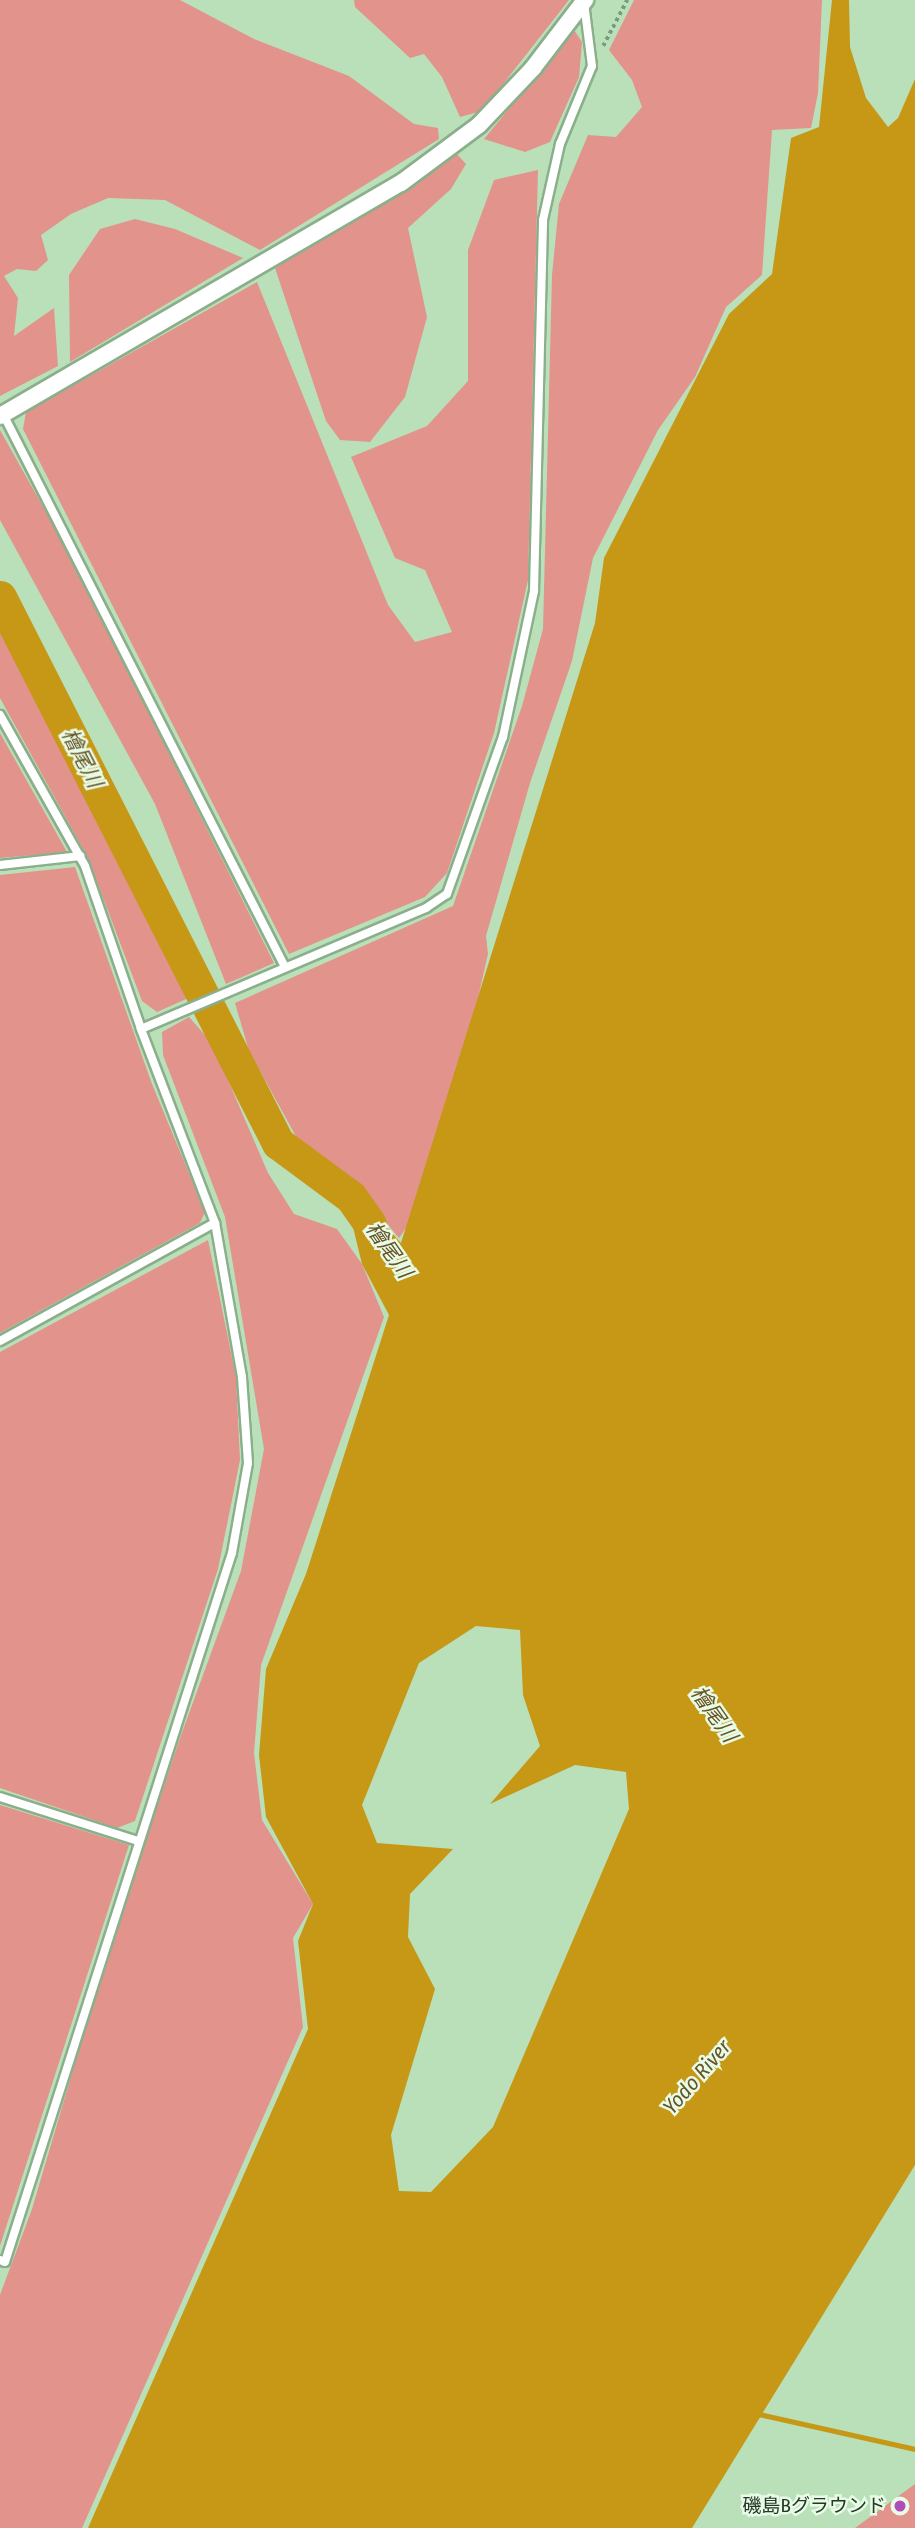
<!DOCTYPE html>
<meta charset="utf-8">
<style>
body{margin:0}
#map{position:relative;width:915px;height:2528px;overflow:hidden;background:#b9e0b9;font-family:"Fira Sans Condensed","Noto Sans JP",sans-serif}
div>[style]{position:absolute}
.green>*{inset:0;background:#e2938c}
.water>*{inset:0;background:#c79716}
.stream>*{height:5px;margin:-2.5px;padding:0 2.5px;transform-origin:2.5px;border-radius:2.5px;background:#c79716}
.river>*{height:33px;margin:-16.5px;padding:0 16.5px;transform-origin:16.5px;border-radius:16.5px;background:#c79716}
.path>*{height:3.5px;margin-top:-1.75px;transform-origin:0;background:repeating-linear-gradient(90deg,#7c997c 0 3.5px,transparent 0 7px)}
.roads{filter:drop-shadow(2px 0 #8aaf8a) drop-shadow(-2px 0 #8aaf8a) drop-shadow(0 2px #8aaf8a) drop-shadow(0 -2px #8aaf8a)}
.service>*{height:8px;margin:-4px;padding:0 4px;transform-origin:4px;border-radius:4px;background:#fff}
.minor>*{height:16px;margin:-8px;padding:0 8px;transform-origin:8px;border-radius:8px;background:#fff}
.dots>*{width:19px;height:19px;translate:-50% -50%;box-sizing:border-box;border:4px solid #e7fbe7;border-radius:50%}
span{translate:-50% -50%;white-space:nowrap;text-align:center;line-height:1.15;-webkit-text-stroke:5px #e7fbe7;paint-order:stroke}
.poi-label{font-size:19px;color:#273727}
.right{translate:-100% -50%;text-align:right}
.water-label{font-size:21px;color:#675326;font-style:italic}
</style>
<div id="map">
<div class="green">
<div style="clip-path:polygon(0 0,180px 0,254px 39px,349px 76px,414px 124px,438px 128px,439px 139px,260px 250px,165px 200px,108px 198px,71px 214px,41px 235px,48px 260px,36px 271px,17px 269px,4px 276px,18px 298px,14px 336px,54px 308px,58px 366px,0 396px)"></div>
<div style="clip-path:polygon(354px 0,569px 0,482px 111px,460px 117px,442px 77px,424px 54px,410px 58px,355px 7px)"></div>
<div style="clip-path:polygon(634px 0,822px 0,818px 93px,811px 128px,772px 130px,762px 275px,726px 307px,695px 377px,658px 430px,593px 558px,572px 661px,530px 783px,486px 936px,488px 954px,478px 998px,411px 1221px,399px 1238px,362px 1194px,299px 1142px,249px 1051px,235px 1003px,453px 906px,522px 706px,543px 629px,552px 275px,559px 204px,588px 135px,616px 137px,642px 107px,632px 80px,609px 50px)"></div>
<div style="clip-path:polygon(574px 30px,582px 42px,579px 77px,550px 142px,525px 152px,484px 139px)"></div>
<div style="clip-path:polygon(455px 152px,466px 164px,451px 189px,408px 228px,427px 317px,405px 397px,370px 442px,340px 440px,326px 421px,275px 268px)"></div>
<div style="clip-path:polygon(538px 170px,528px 580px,494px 733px,447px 873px,425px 897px,289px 954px,23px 429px,26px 412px,257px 282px,388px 605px,415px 642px,452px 632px,425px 570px,395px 558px,351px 457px,427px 426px,468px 381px,468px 250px,494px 180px)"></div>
<div style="clip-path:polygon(135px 219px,175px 229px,243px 258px,70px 362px,69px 275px,100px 229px)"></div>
<div style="clip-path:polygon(0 430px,65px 546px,274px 963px,226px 984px,155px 804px,0 520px)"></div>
<div style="clip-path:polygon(0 632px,22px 664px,193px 996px,157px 1012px,142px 1001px,88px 858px,0 698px)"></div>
<div style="clip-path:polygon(0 733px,67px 852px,0 858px)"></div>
<div style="clip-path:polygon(75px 867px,152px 1084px,205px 1212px,200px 1223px,0 1333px,0 875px)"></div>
<div style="clip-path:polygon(189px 1017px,212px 1043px,268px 1173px,294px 1214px,337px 1229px,362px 1264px,384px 1317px,261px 1665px,254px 1753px,262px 1820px,313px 1904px,293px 1938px,303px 2027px,82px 2528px,0 2528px,0 2295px,32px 2209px,99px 1982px,180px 1738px,241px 1571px,264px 1449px,225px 1217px,163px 1055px,162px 1032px)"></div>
<div style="clip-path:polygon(208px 1240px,236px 1377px,240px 1460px,218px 1569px,135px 1821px,117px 1828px,0 1788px,0 1352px)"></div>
<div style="clip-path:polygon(0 1805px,129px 1845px,0 2246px)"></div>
<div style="clip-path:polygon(915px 2484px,915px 2528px,855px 2528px)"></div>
</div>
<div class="water">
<div style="clip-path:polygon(evenodd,832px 0,849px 0,850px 47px,866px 98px,888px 127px,898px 118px,915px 79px,915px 2165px,692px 2528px,88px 2528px,308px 2029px,298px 1941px,313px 1904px,266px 1817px,259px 1755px,266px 1669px,306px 1574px,389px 1315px,362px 1264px,341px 1178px,401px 1243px,595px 623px,604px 558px,729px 314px,772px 274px,791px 138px,819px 127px,832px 0,476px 1626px,520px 1630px,523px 1695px,540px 1746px,490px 1804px,575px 1765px,626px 1772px,629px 1809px,493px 2127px,431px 2192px,399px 2191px,391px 2135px,435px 1989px,408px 1937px,410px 1894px,453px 1849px,377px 1843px,362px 1805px,419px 1663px,476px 1626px)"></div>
</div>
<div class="stream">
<div style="left:754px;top:2413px;width:165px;rotate:12.6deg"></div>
</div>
<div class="river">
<div style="left:0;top:597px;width:613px;rotate:63.02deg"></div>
<div style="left:278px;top:1143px;width:91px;rotate:36.5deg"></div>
<div style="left:351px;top:1197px;width:33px;rotate:55deg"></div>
</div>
<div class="path">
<div style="left:603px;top:46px;width:52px;rotate:-62.4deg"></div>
</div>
<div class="roads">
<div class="service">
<div style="left:3px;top:414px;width:621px;rotate:62.98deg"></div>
<div style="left:0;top:715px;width:173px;rotate:60.6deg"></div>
<div style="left:85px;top:866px;width:172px;rotate:71deg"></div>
<div style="left:0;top:865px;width:81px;rotate:-6.4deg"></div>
<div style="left:0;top:1341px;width:245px;rotate:-28.8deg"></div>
<div style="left:0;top:1797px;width:145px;rotate:17.7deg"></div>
<div style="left:0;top:2260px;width:5px;rotate:22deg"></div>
<div style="left:5px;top:2262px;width:744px;rotate:-72.25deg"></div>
<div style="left:232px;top:1553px;width:91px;rotate:-79.9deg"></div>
<div style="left:248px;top:1463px;width:86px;rotate:-94deg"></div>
<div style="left:242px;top:1377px;width:156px;rotate:-99.9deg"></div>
<div style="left:215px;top:1223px;width:208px;rotate:-110.9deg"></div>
<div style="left:141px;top:1029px;width:310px;rotate:-23deg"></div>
<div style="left:426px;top:908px;width:25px;rotate:-34deg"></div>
<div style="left:447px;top:894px;width:167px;rotate:-70.4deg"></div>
<div style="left:503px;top:737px;width:149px;rotate:-78deg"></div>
<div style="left:534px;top:591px;width:371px;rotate:-88.6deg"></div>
<div style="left:543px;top:220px;width:78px;rotate:-77.4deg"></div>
<div style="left:560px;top:144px;width:84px;rotate:-67.7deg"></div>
<div style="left:592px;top:66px;width:64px;rotate:-97.2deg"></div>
</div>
<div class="minor">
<div style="left:0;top:416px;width:464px;rotate:-30.2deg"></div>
<div style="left:401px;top:183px;width:97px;rotate:-36.6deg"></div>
<div style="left:479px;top:125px;width:79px;rotate:-46.5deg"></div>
<div style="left:533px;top:68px;width:86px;rotate:-52.6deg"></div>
</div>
</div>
<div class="dots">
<div style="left:900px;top:2506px;background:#af4eb6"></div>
</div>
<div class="poi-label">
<span class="right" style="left:886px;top:2506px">磯島Bグラウンド</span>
</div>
<div class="water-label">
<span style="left:82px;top:758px;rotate:63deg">檜尾川</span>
<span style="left:389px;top:1250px;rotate:55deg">檜尾川</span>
<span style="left:714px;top:1714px;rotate:55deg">檜尾川</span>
<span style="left:697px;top:2077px;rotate:-49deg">Yodo River</span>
</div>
</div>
